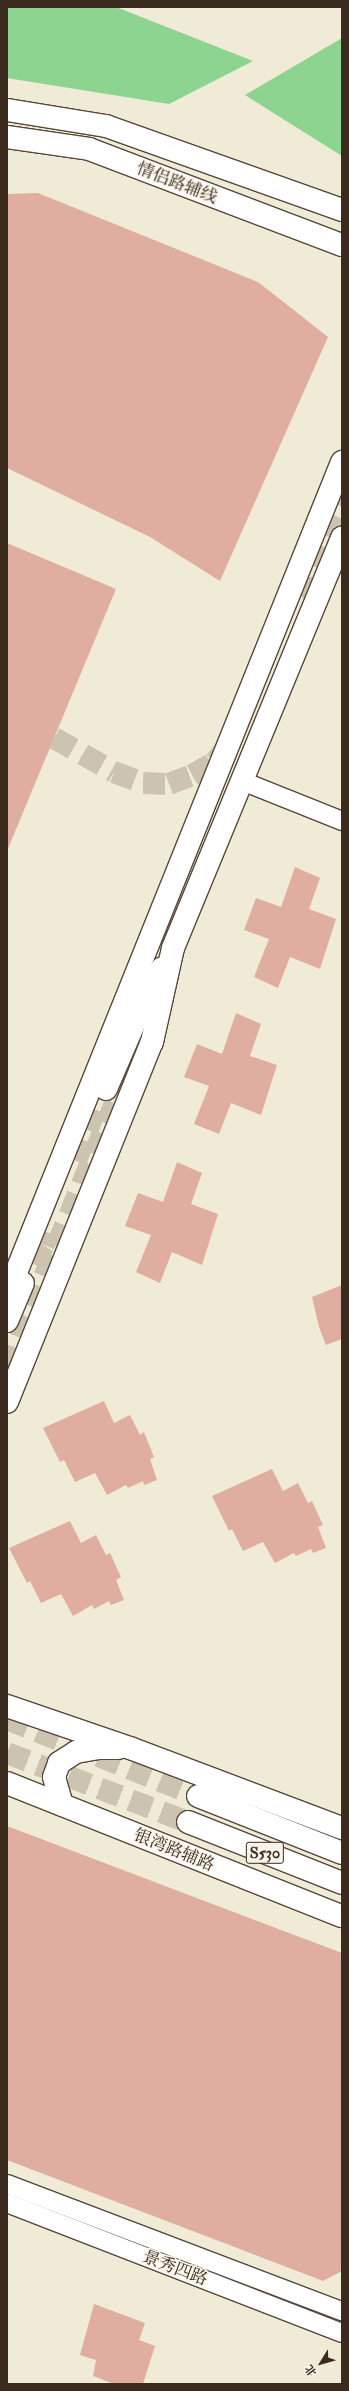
<!DOCTYPE html>
<meta charset="utf-8">
<style>
body{margin:0}
#map{position:relative;width:349px;height:2391px;overflow:hidden;background:#f0ebd6;font-family:"IM FELL Double Pica","Noto Serif SC",serif}
div>[style]{position:absolute}
.green>*{inset:0;background:#8cd48f}
.building>*{inset:0;background:#e0aea0}
.secondary-tunnel>*{height:22px;margin-top:-11px;transform-origin:0;background:repeating-linear-gradient(90deg,#ccc4b1 0 22px,transparent 0 33px)}
.highway-tunnel>*{height:22px;margin-top:-11px;transform-origin:0;background:repeating-linear-gradient(90deg,#ccc4b1 0 22px,transparent 0 33px)}
.roads{filter:drop-shadow(1px 0 #56473a) drop-shadow(-1px 0 #56473a) drop-shadow(0 1px #56473a) drop-shadow(0 -1px #56473a)}
.street>*{height:18px;margin:-9px;padding:0 9px;transform-origin:9px;border-radius:9px;background:#fff}
.secondary>*{height:22px;margin:-11px;padding:0 11px;transform-origin:11px;border-radius:11px;background:#fff}
.highway>*{height:22px;margin:-11px;padding:0 11px;transform-origin:11px;border-radius:11px;background:#fff}
span{translate:-50% -50%;white-space:nowrap;text-align:center;line-height:1.15;-webkit-text-stroke:3px #f7f3e8;paint-order:stroke}
.shield-label span{padding:1px 3px;background:#f7f3e8;border:1px solid;border-radius:3px;-webkit-text-stroke-width:0}
.shield-label{font-size:16px;color:#3b2a1e;font-weight:700}
.street-label{font-size:17px;color:#3b2a1e}
.frame{position:absolute;inset:0;border:8px solid #3b2a1e;pointer-events:none}
.north{position:absolute;left:301px;top:2343px;width:40px;height:40px;-webkit-text-stroke:3px #f7f3e8;paint-order:stroke;rotate:233deg;font-size:11px;font-weight:700;line-height:16px;text-align:center;color:#3b2a1e}
.north::after{content:'';display:block;margin:auto;width:14px;height:18px;background:#3b2a1e;clip-path:polygon(50% 0,100% 100%,50% 72%,0 100%)}
</style>
<div id="map">
<div class="green">
<div style="clip-path:polygon(7px 7px,116px 7px,253px 61px,169px 104px,7px 78px)"></div>
<div style="clip-path:polygon(342px 38px,342px 156px,245px 95px)"></div>
</div>
<div class="building">
<div style="clip-path:polygon(38px 193px,258px 282px,328px 337px,220px 581px,150px 537px,7px 468px,7px 194px)"></div>
<div style="clip-path:polygon(7px 543px,116px 589px,7px 851px)"></div>
<div style="clip-path:polygon(295px 867px,320px 878px,309px 909px,336px 919px,320px 969px,290px 957px,278px 988px,254px 977px,269px 939px,244px 930px,256px 898px,281px 907px)"></div>
<div style="clip-path:polygon(236px 1013px,261px 1024px,250px 1056px,277px 1065px,261px 1115px,231px 1103px,219px 1134px,194px 1124px,209px 1086px,184px 1077px,197px 1044px,222px 1054px)"></div>
<div style="clip-path:polygon(177px 1162px,202px 1173px,191px 1204px,218px 1214px,202px 1265px,172px 1252px,160px 1283px,136px 1272px,151px 1235px,125px 1226px,138px 1193px,163px 1202px)"></div>
<div style="clip-path:polygon(342px 1285px,342px 1339px,326px 1345px,319px 1327px,312px 1297px)"></div>
<div style="clip-path:polygon(104px 1401px,114px 1423px,130px 1415px,140px 1435px,144px 1432px,154px 1457px,150px 1459px,157px 1480px,144px 1485px,143px 1481px,128px 1488px,126px 1485px,107px 1495px,95px 1473px,75px 1482px,64px 1460px,60px 1462px,43px 1428px)"></div>
<div style="clip-path:polygon(272px 1469px,283px 1491px,298px 1483px,308px 1503px,312px 1501px,323px 1525px,318px 1527px,326px 1548px,313px 1553px,311px 1549px,296px 1556px,294px 1553px,275px 1563px,263px 1542px,243px 1551px,232px 1529px,229px 1531px,212px 1496px)"></div>
<div style="clip-path:polygon(70px 1521px,81px 1543px,96px 1535px,106px 1555px,110px 1553px,121px 1577px,116px 1580px,124px 1600px,111px 1605px,109px 1601px,94px 1609px,92px 1605px,73px 1616px,61px 1594px,41px 1603px,30px 1581px,27px 1583px,9px 1548px)"></div>
<div style="clip-path:polygon(7px 1826px,342px 1953px,342px 2271px,323px 2281px,7px 2160px)"></div>
<div style="clip-path:polygon(94px 2304px,145px 2323px,139px 2340px,155px 2346px,143px 2384px,114px 2384px,93px 2376px,96px 2360px,80px 2355px)"></div>
</div>
<div class="secondary-tunnel">
<div style="left:299px;top:596px;width:109px;rotate:-66.7deg"></div>
<div style="left:54px;top:738px;width:69px;rotate:29.5deg"></div>
<div style="left:114px;top:772px;width:31px;rotate:21deg"></div>
<div style="left:143px;top:783px;width:26px;rotate:2deg"></div>
<div style="left:169px;top:784px;width:25px;rotate:-21deg"></div>
<div style="left:192px;top:775px;width:26px;rotate:-29deg"></div>
<div style="left:215px;top:762px;width:22px;rotate:-51deg"></div>
<div style="left:76px;top:1161px;width:97px;rotate:-69.5deg"></div>
<div style="left:15px;top:1291px;width:54px;rotate:-57.8deg"></div>
<div style="left:44px;top:1245px;width:13px;rotate:-67deg"></div>
<div style="left:7px;top:1368px;width:387px;rotate:-67.8deg"></div>
</div>
<div class="highway-tunnel">
<div style="left:7px;top:1719px;width:206px;rotate:22deg"></div>
<div style="left:7px;top:1753px;width:194px;rotate:20.9deg"></div>
</div>
<div class="roads">
<div class="street">
<div style="left:242px;top:781px;width:108px;rotate:21.8deg"></div>
<div style="left:7px;top:2184px;width:358px;rotate:20.8deg"></div>
<div style="left:7px;top:2203px;width:359px;rotate:21.2deg"></div>
</div>
<div class="secondary">
<div style="left:7px;top:110px;width:100px;rotate:9.2deg"></div>
<div style="left:106px;top:126px;width:251px;rotate:19.6deg"></div>
<div style="left:7px;top:137px;width:83px;rotate:8.3deg"></div>
<div style="left:89px;top:149px;width:271px;rotate:20.8deg"></div>
<div style="left:106px;top:1089px;width:101px;rotate:-66.7deg"></div>
<div style="left:146px;top:996px;width:32px;rotate:-60deg"></div>
<div style="left:7px;top:1295px;width:898px;rotate:-68.09deg"></div>
<div style="left:7px;top:1321px;width:41px;rotate:-67.2deg"></div>
<div style="left:7px;top:1402px;width:388px;rotate:-68.1deg"></div>
<div style="left:152px;top:1042px;width:96px;rotate:-77.4deg"></div>
<div style="left:173px;top:948px;width:444px;rotate:-67.6deg"></div>
<div style="left:7px;top:1706px;width:130px;rotate:18.9deg"></div>
<div style="left:130px;top:1748px;width:227px;rotate:20.7deg"></div>
<div style="left:7px;top:1783px;width:360px;rotate:21.7deg"></div>
<div style="left:62px;top:1805px;width:29px;rotate:-106deg"></div>
<div style="left:54px;top:1777px;width:15px;rotate:-70deg"></div>
<div style="left:59px;top:1763px;width:20px;rotate:-33deg"></div>
<div style="left:76px;top:1752px;width:22px;rotate:-10deg"></div>
<div style="left:98px;top:1748px;width:20px"></div>
</div>
<div class="highway">
<div style="left:198px;top:1796px;width:155px;rotate:21.6deg"></div>
<div style="left:188px;top:1822px;width:166px;rotate:21.6deg"></div>
</div>
</div>
<div class="shield-label">
<span style="left:265px;top:1853px">S530</span>
</div>
<div class="street-label">
<span style="left:177px;top:183px;rotate:21deg">情侣路辅线</span>
<span style="left:174px;top:1850px;rotate:22deg">银湾路辅路</span>
<span style="left:175px;top:2268px;rotate:21deg">景秀四路</span>
</div>
<div class="frame"></div>
<div class="north">北</div>
</div>
